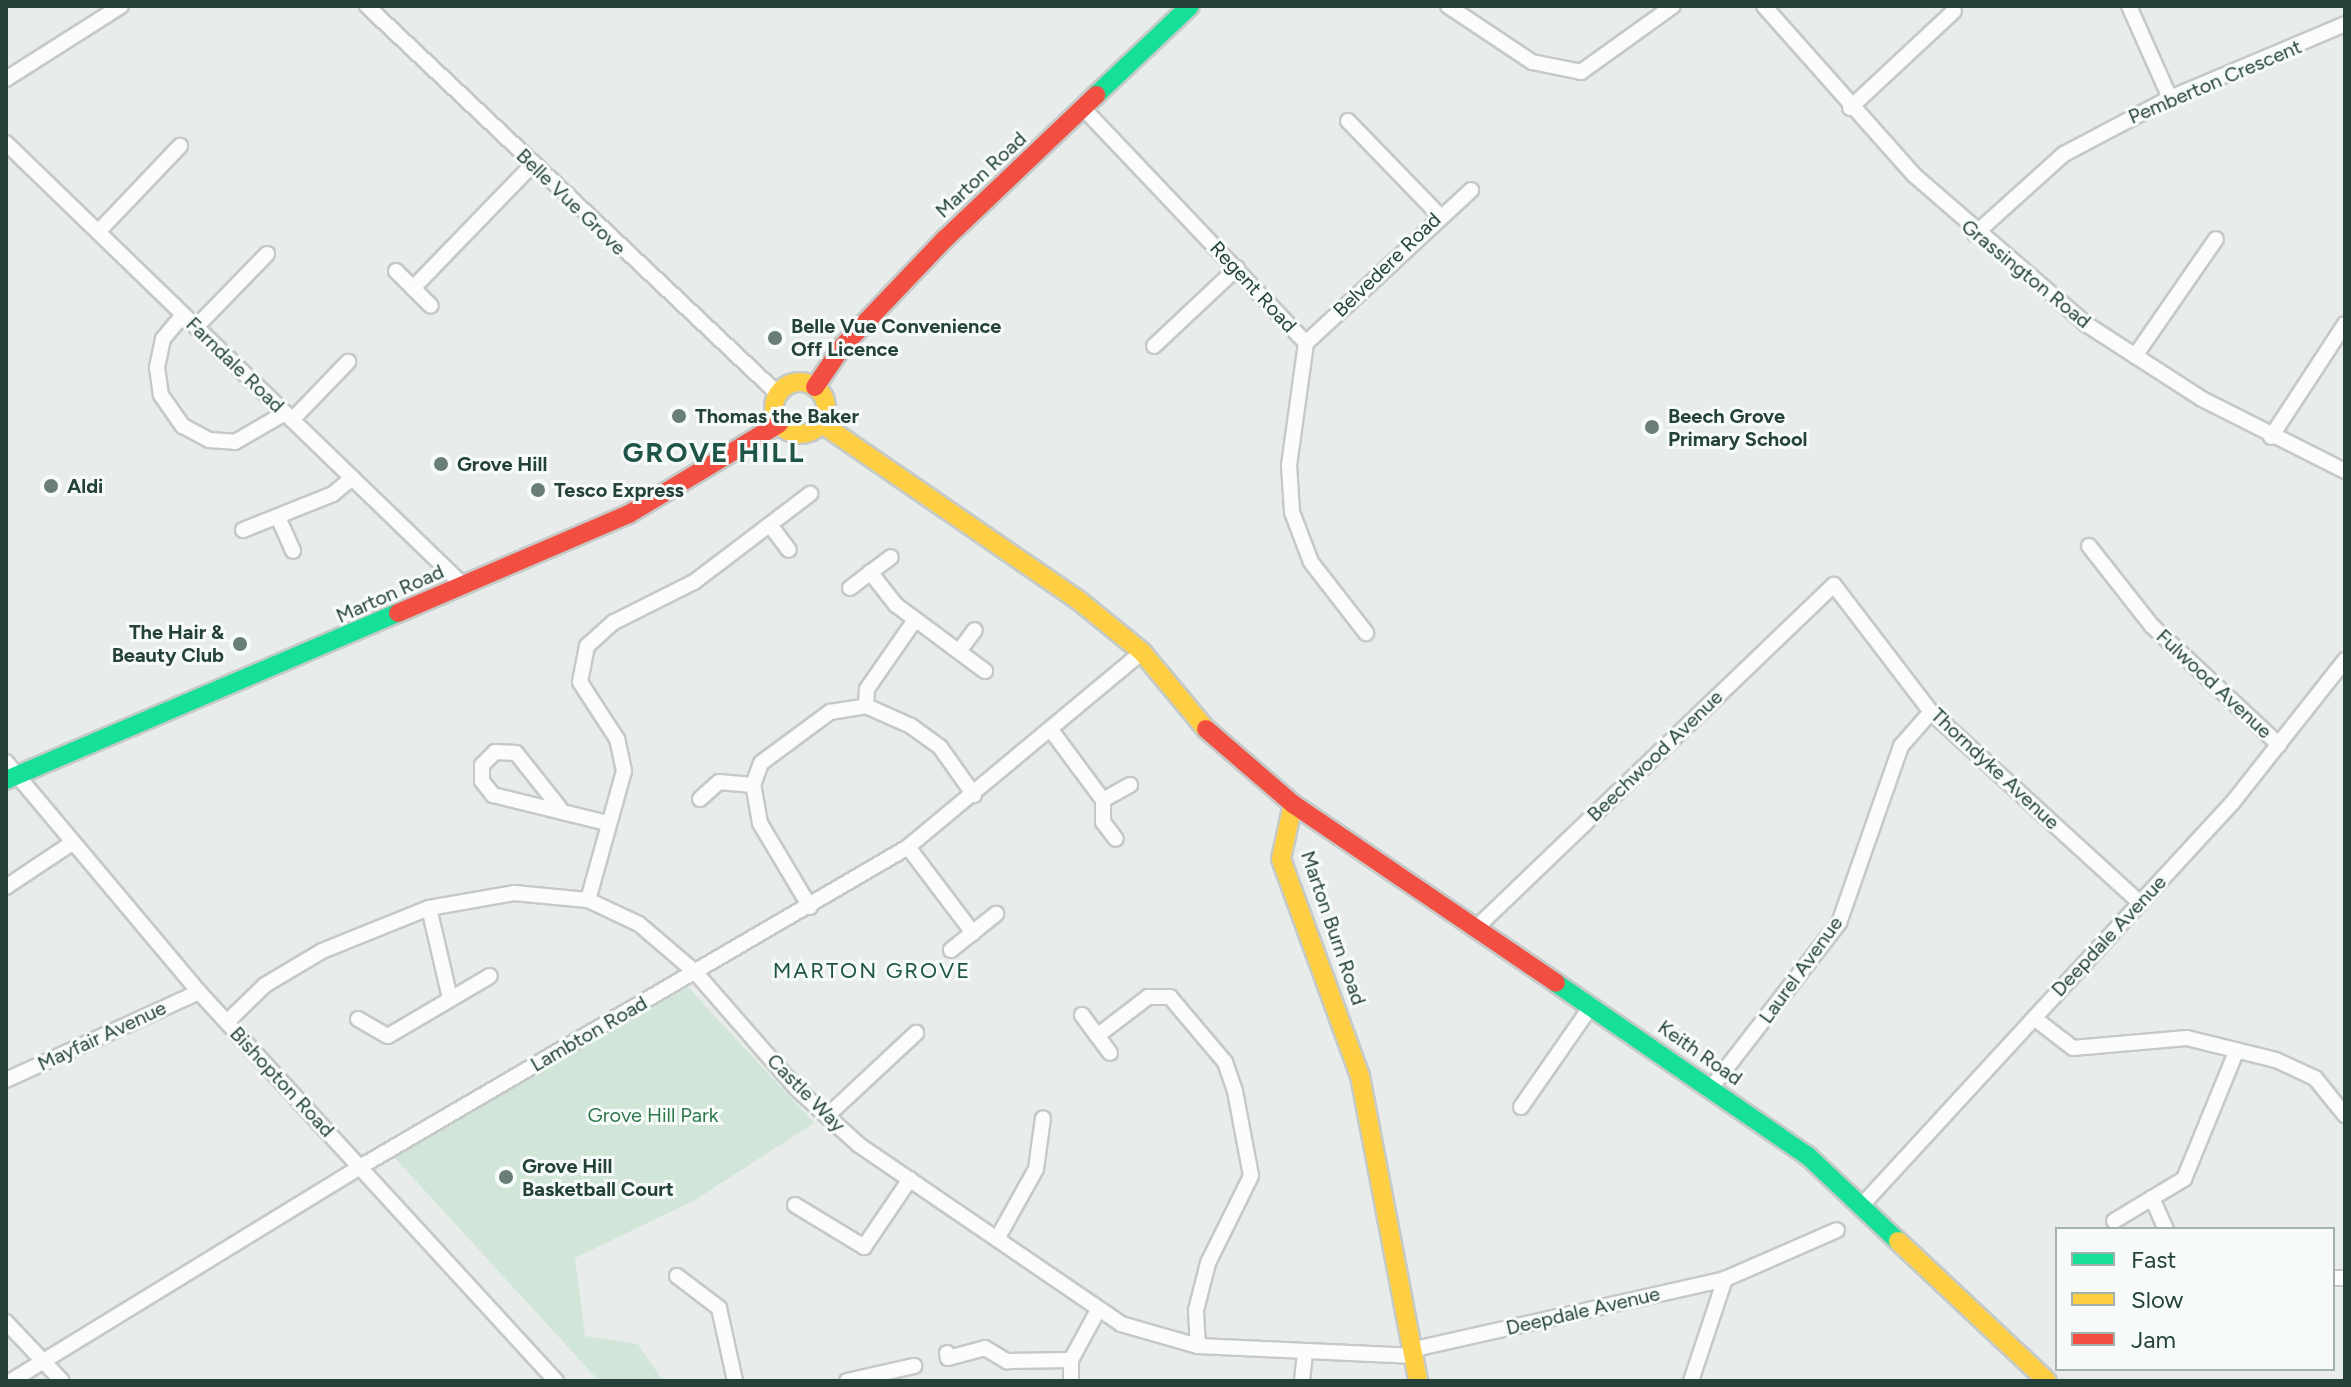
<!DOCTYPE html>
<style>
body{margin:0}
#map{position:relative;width:2351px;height:1387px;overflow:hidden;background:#e8edeb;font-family:Figtree,sans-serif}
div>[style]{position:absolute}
.green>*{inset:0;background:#d1e6d8}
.roads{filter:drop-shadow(2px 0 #c5cac8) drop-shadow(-2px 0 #c5cac8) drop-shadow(0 2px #c5cac8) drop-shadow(0 -2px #c5cac8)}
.street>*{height:14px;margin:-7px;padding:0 7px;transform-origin:7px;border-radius:7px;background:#fcfcfc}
.fast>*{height:18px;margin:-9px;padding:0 9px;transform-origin:9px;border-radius:9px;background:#16e098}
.slow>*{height:18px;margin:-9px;padding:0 9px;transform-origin:9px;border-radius:9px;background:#ffcf43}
.slow>.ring{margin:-9px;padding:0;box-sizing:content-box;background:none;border:18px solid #ffcf43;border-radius:50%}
.jam>*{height:18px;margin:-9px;padding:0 9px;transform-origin:9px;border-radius:9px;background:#f24e42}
.dots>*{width:22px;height:22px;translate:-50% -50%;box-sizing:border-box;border:4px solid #f7fbf9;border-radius:50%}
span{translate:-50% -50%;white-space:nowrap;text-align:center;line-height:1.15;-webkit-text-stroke:6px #f7fbf9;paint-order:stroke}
.street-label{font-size:20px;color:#24423a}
.poi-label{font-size:20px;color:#24423a;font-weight:700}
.left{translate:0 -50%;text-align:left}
.right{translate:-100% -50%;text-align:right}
.park-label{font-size:20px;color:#2d7a4b}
.neighbourhood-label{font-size:22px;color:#1f5548;letter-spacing:2px}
.district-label{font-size:28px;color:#1f5548;font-weight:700;letter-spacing:2px}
.frame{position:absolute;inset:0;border:8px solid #24423a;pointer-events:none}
.legend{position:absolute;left:2055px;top:1227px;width:280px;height:144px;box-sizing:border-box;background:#f7fbf9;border:2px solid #a3b1ad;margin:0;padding:10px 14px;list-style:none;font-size:24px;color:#24423a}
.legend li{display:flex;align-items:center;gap:16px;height:40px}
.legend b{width:40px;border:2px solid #a3b1ad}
</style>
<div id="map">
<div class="green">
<div style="clip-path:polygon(688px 987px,814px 1123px,695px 1200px,575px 1258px,585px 1336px,638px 1344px,663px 1381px,599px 1381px,394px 1157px)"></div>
</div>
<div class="roads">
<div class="street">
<div style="left:367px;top:6px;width:565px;rotate:43.35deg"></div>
<div style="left:1448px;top:6px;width:101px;rotate:33.7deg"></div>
<div style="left:1532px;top:62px;width:50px;rotate:11.5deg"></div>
<div style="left:1581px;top:72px;width:113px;rotate:-35.7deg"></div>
<div style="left:1764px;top:6px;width:226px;rotate:48.4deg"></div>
<div style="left:1914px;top:175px;width:228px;rotate:40.9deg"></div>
<div style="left:2086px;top:324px;width:138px;rotate:32.9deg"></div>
<div style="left:2202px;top:399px;width:160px;rotate:26.7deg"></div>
<div style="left:2129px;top:6px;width:101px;rotate:66deg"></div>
<div style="left:6px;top:79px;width:136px;rotate:-32.4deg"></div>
<div style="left:1083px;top:108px;width:324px;rotate:46.5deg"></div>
<div style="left:1306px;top:343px;width:123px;rotate:97.9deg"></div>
<div style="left:1289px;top:465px;width:47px;rotate:86.3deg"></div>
<div style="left:1292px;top:512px;width:53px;rotate:69.2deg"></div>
<div style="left:1311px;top:562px;width:90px;rotate:52.2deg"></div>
<div style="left:1850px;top:108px;width:142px;rotate:-43deg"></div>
<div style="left:1348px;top:121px;width:131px;rotate:45.9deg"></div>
<div style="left:6px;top:143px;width:637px;rotate:44.05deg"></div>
<div style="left:98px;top:232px;width:119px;rotate:-46.4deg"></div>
<div style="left:1975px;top:234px;width:120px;rotate:-42deg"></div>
<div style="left:2064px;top:154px;width:120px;rotate:-27.8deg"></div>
<div style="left:2170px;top:98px;width:190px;rotate:-22.9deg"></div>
<div style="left:396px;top:271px;width:49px;rotate:45deg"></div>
<div style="left:413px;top:288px;width:171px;rotate:-45.9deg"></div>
<div style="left:183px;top:315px;width:31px;rotate:130deg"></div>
<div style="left:163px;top:339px;width:29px;rotate:102deg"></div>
<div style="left:157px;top:367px;width:28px;rotate:82deg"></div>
<div style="left:161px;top:395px;width:38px;rotate:55deg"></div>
<div style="left:183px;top:426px;width:30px;rotate:28deg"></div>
<div style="left:209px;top:440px;width:26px;rotate:4deg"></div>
<div style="left:235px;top:442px;width:58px;rotate:-30.1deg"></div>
<div style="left:196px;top:327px;width:102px;rotate:-45.8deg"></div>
<div style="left:1306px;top:343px;width:225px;rotate:-42.8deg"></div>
<div style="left:1154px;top:346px;width:114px;rotate:-43.2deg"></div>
<div style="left:2135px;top:356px;width:142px;rotate:-55.3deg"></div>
<div style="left:292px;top:420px;width:81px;rotate:-46deg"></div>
<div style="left:2271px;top:437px;width:135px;rotate:-56.8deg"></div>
<div style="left:278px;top:517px;width:37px;rotate:66deg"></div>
<div style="left:770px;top:525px;width:31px;rotate:53deg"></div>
<div style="left:243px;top:530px;width:97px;rotate:-21.8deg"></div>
<div style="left:333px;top:494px;width:25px;rotate:-40deg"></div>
<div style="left:2089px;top:546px;width:102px;rotate:51.8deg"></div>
<div style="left:2152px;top:626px;width:174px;rotate:43.1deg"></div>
<div style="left:870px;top:572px;width:42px;rotate:51.8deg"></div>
<div style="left:896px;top:605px;width:111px;rotate:36.6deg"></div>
<div style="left:850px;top:588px;width:51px;rotate:-37.1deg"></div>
<div style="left:959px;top:651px;width:26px;rotate:-53deg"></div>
<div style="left:866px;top:706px;width:17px;rotate:-87deg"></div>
<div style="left:867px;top:689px;width:84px;rotate:-55.2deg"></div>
<div style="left:1051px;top:730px;width:87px;rotate:53.4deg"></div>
<div style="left:1103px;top:800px;width:22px;rotate:90deg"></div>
<div style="left:1103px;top:822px;width:21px;rotate:53deg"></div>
<div style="left:6px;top:762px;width:300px;rotate:50deg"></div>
<div style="left:199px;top:992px;width:528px;rotate:47.46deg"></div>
<div style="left:700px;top:799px;width:25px;rotate:-42deg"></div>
<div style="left:719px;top:782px;width:34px;rotate:5deg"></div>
<div style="left:1103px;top:800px;width:31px;rotate:-29deg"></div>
<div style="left:559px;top:807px;width:69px;rotate:-128.5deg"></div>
<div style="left:516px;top:753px;width:21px;rotate:-177deg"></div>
<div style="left:495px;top:752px;width:18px;rotate:135deg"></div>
<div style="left:482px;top:765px;width:16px;rotate:90deg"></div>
<div style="left:482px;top:781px;width:18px;rotate:52deg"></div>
<div style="left:493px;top:795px;width:117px;rotate:13.8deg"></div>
<div style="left:908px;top:847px;width:108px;rotate:52.9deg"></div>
<div style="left:6px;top:887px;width:79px;rotate:-33.7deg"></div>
<div style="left:588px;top:900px;width:134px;rotate:-74.4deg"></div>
<div style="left:624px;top:771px;width:33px;rotate:-102deg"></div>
<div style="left:617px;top:739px;width:68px;rotate:-123deg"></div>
<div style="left:580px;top:682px;width:37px;rotate:-79deg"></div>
<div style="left:587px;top:646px;width:36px;rotate:-42deg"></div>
<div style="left:614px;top:622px;width:89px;rotate:-26.6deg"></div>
<div style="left:694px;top:582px;width:146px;rotate:-37.2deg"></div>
<div style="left:810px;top:907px;width:98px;rotate:-120.8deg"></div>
<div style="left:760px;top:823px;width:39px;rotate:-100deg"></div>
<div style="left:753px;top:785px;width:23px;rotate:-70deg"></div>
<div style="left:761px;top:763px;width:86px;rotate:-36.5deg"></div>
<div style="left:830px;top:712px;width:36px;rotate:-9deg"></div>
<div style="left:866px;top:706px;width:49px;rotate:24deg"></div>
<div style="left:911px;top:726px;width:36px;rotate:36deg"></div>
<div style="left:940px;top:747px;width:59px;rotate:54.7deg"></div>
<div style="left:429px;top:908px;width:92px;rotate:76.9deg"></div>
<div style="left:1477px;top:927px;width:494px;rotate:-43.8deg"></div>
<div style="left:1834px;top:585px;width:160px;rotate:52.6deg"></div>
<div style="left:1931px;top:712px;width:283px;rotate:42.4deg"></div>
<div style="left:951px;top:950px;width:58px;rotate:-38.7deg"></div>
<div style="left:1082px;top:1015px;width:47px;rotate:53.6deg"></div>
<div style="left:2034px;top:1018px;width:49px;rotate:37.6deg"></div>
<div style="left:2073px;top:1048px;width:114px;rotate:-5deg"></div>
<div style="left:2187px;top:1038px;width:92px;rotate:13.9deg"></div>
<div style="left:2276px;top:1060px;width:43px;rotate:24.8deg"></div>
<div style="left:2315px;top:1078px;width:48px;rotate:51deg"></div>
<div style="left:358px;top:1019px;width:34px;rotate:30deg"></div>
<div style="left:388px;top:1036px;width:118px;rotate:-30.5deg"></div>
<div style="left:227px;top:1022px;width:53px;rotate:-44.2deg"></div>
<div style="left:265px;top:985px;width:66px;rotate:-30.8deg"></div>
<div style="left:322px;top:951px;width:115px;rotate:-21.9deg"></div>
<div style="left:429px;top:908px;width:86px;rotate:-10deg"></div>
<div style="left:514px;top:893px;width:74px;rotate:5.4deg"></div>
<div style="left:588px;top:900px;width:56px;rotate:25.2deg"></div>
<div style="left:639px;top:924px;width:74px;rotate:40.6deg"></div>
<div style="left:695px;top:972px;width:155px;rotate:48.9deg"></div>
<div style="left:797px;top:1089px;width:84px;rotate:42.1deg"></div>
<div style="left:859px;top:1145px;width:317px;rotate:34.3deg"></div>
<div style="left:1121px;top:1324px;width:80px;rotate:15.9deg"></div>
<div style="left:1198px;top:1346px;width:218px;rotate:2.6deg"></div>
<div style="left:1097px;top:1036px;width:64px;rotate:-37.4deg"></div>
<div style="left:1148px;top:997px;width:22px"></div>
<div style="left:1170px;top:997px;width:85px;rotate:49.8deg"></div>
<div style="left:1225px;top:1062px;width:31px;rotate:71deg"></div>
<div style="left:1235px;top:1091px;width:86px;rotate:79.3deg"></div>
<div style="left:1251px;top:1176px;width:97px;rotate:116.3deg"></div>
<div style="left:1208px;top:1263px;width:49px;rotate:104.3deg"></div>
<div style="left:1196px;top:1310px;width:36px;rotate:87deg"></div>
<div style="left:6px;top:1080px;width:212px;rotate:-24.5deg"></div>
<div style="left:1711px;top:1088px;width:209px;rotate:-52.2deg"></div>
<div style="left:1839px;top:923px;width:188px;rotate:-70.7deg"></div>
<div style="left:1901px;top:746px;width:45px;rotate:-48.6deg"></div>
<div style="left:1521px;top:1107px;width:124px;rotate:-55.2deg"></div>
<div style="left:827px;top:1116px;width:122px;rotate:-43deg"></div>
<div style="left:2152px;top:1198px;width:34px;rotate:66deg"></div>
<div style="left:1863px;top:1204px;width:546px;rotate:-47.37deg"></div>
<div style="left:2233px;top:802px;width:181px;rotate:-51.7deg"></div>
<div style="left:795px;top:1205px;width:81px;rotate:31.3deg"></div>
<div style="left:864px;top:1247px;width:82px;rotate:-55.9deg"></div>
<div style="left:2114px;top:1221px;width:82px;rotate:-31deg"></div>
<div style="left:2184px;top:1179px;width:139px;rotate:-67.7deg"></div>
<div style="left:997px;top:1239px;width:80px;rotate:-60.9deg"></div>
<div style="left:1036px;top:1169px;width:51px;rotate:-82.2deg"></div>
<div style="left:677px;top:1276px;width:53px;rotate:37.3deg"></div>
<div style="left:719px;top:1308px;width:75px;rotate:77.6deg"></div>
<div style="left:2333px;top:1278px;width:12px"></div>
<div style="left:6px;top:1322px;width:81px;rotate:46.5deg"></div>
<div style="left:1415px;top:1349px;width:318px;rotate:-12.7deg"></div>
<div style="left:1725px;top:1279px;width:122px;rotate:-23.6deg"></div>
<div style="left:947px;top:1353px;width:5px;rotate:79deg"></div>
<div style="left:948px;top:1358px;width:38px;rotate:-15deg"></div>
<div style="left:985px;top:1348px;width:26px;rotate:31deg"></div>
<div style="left:1007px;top:1361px;width:64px;rotate:-0.9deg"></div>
<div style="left:1071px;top:1360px;width:57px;rotate:-61.6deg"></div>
<div style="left:11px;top:1381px;width:409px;rotate:-31.5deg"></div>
<div style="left:360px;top:1167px;width:635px;rotate:-30.28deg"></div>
<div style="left:908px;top:847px;width:305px;rotate:-39.8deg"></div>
<div style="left:847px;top:1381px;width:69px;rotate:-12.6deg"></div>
<div style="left:1071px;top:1381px;width:21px;rotate:-90deg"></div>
<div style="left:1302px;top:1381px;width:28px;rotate:-84deg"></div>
<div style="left:1691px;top:1381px;width:108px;rotate:-71.6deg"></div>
</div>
<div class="fast">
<div style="left:1096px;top:95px;width:129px;rotate:-43.4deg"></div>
<div style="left:6px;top:780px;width:426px;rotate:-23.1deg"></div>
<div style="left:1556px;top:983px;width:306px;rotate:34.5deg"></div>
<div style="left:1808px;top:1156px;width:124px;rotate:43.4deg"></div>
</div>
<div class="slow">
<div class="ring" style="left:774px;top:382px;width:34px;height:34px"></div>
<div style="left:822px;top:424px;width:309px;rotate:34.5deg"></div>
<div style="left:1077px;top:599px;width:84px;rotate:39.2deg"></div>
<div style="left:1142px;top:652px;width:100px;rotate:50.3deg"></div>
<div style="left:1293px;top:804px;width:56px;rotate:102.3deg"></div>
<div style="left:1281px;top:859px;width:231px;rotate:70deg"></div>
<div style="left:1360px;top:1076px;width:310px;rotate:79.2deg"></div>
<div style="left:1898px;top:1241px;width:204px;rotate:43.2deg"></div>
</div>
<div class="jam">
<div style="left:815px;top:387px;width:50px;rotate:-55.7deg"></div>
<div style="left:843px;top:346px;width:148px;rotate:-46.4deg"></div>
<div style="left:945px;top:239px;width:209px;rotate:-43.6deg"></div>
<div style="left:398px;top:613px;width:251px;rotate:-23.2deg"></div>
<div style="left:629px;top:514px;width:175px;rotate:-31deg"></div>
<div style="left:1206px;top:729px;width:115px;rotate:40.8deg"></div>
<div style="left:1293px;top:804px;width:318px;rotate:34.2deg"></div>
</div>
</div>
<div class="dots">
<div style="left:775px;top:338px;background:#697e78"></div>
<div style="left:679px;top:416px;background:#697e78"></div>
<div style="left:1652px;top:427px;background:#697e78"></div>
<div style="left:441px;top:464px;background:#697e78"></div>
<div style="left:51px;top:486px;background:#697e78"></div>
<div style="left:538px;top:490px;background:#697e78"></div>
<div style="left:240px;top:644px;background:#697e78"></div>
<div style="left:506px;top:1177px;background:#697e78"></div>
</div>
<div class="street-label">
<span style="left:2215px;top:82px;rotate:-23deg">Pemberton Crescent</span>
<span style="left:981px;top:175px;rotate:-43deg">Marton Road</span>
<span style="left:571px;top:202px;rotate:44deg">Belle Vue Grove</span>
<span style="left:1387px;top:265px;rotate:-44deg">Belvedere Road</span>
<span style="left:2026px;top:274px;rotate:39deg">Grassington Road</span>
<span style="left:1253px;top:287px;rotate:47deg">Regent Road</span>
<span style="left:235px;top:365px;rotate:44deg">Farndale Road</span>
<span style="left:390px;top:594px;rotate:-24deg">Marton Road</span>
<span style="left:2214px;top:684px;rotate:43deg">Fulwood Avenue</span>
<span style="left:1655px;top:756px;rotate:-44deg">Beechwood Avenue</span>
<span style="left:1995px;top:769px;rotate:43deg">Thorndyke Avenue</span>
<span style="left:1333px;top:928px;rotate:71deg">Marton Burn Road</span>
<span style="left:2109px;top:936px;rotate:-47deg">Deepdale Avenue</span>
<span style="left:1801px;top:970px;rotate:-54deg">Laurel Avenue</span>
<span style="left:589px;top:1034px;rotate:-30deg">Lambton Road</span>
<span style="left:102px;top:1036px;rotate:-25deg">Mayfair Avenue</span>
<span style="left:1700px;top:1053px;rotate:35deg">Keith Road</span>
<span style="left:282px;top:1082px;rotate:47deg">Bishopton Road</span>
<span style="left:806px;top:1093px;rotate:45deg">Castle Way</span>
<span style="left:1583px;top:1311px;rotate:-13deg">Deepdale Avenue</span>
</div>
<div class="poi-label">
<span class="left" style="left:791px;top:338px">Belle Vue Convenience<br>Off Licence</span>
<span class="left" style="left:695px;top:416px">Thomas the Baker</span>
<span class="left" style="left:1668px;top:428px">Beech Grove<br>Primary School</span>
<span class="left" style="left:457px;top:464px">Grove Hill</span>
<span class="left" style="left:67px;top:486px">Aldi</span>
<span class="left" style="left:554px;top:490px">Tesco Express</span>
<span class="right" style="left:224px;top:644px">The Hair &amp;<br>Beauty Club</span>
<span class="left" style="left:522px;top:1178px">Grove Hill<br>Basketball Court</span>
</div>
<div class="park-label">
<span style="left:653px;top:1115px">Grove Hill Park</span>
</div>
<div class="neighbourhood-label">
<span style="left:872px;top:971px">MARTON GROVE</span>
</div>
<div class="district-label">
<span style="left:714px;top:452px">GROVE HILL</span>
</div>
<div class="frame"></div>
<ul class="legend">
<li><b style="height:10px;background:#16e098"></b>Fast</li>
<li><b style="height:10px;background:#ffcf43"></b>Slow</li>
<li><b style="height:10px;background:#f24e42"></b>Jam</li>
</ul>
</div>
